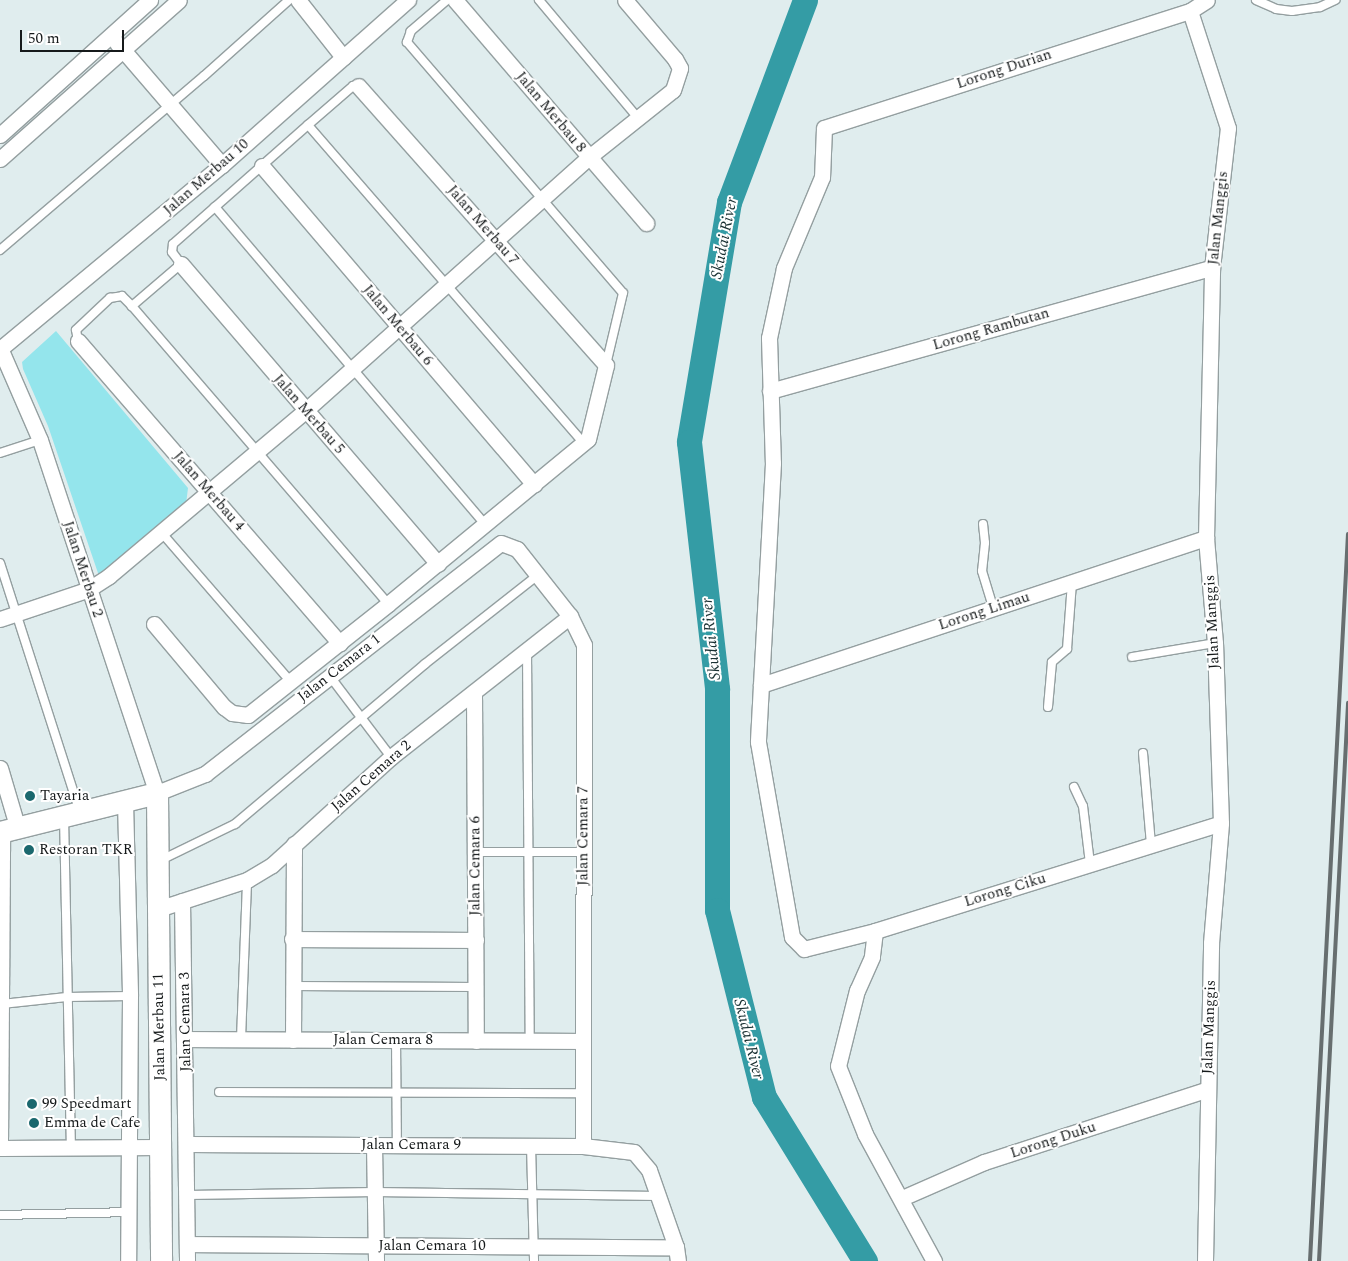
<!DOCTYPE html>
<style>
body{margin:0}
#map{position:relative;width:1348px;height:1261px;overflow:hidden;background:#e0edee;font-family:Spectral,serif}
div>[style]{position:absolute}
.green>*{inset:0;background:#94e5ec}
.river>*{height:25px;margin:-12.5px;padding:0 12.5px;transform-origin:12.5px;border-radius:12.5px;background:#349ca5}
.roads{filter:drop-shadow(1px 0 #949fa0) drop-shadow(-1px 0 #949fa0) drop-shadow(0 1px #949fa0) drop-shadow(0 -1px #949fa0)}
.lane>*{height:8px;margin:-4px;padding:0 4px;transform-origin:4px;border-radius:4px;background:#fff}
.street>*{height:15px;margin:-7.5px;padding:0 7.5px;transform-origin:7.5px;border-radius:7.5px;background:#fff}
.secondary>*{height:21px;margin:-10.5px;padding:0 10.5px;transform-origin:10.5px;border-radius:10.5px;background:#fff}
.rail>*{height:4px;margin:-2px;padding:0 2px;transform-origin:2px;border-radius:2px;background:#676e6f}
.dots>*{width:14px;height:14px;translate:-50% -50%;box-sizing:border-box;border:2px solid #fff;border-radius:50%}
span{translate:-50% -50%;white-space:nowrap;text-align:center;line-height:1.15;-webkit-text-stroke:4px #fff;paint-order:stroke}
.street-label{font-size:15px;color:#161a1b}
.poi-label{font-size:15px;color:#161a1b}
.left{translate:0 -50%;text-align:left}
.water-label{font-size:16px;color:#193032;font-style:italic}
.scale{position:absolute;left:20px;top:30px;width:104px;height:22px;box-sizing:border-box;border:2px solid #161a1b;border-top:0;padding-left:6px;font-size:15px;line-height:18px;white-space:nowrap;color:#161a1b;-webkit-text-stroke:4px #fff;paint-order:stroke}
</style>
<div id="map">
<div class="green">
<div style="clip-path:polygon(56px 331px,188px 488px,186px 504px,99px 576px,48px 426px,23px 369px,22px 362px)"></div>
</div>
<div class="river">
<div style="left:805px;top:0;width:216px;rotate:110.6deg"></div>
<div style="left:729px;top:202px;width:243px;rotate:99.5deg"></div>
<div style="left:689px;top:442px;width:249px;rotate:83.5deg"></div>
<div style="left:717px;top:689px;width:221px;rotate:90deg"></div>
<div style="left:717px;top:910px;width:193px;rotate:75.9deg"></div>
<div style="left:764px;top:1097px;width:193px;rotate:58.4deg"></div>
</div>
<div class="roads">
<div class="lane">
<div style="left:447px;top:0;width:48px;rotate:139.3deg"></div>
<div style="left:411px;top:31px;width:12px;rotate:110deg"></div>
<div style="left:407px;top:42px;width:331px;rotate:49.3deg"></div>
<div style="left:623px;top:293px;width:74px;rotate:103.3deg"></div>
<div style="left:539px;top:0;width:154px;rotate:50deg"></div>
<div style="left:1256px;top:0;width:22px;rotate:24deg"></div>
<div style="left:1276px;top:9px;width:16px;rotate:7deg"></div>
<div style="left:1292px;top:11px;width:28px;rotate:-8deg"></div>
<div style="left:1320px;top:7px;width:17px;rotate:-25deg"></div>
<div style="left:358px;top:86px;width:5px;rotate:180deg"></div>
<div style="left:353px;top:86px;width:60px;rotate:139.1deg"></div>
<div style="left:308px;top:125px;width:422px;rotate:49.1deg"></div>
<div style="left:308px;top:125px;width:124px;rotate:138.6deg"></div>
<div style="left:215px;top:207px;width:418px;rotate:49.6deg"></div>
<div style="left:215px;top:207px;width:56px;rotate:138.6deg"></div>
<div style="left:173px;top:244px;width:8px;rotate:97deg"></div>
<div style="left:172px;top:252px;width:15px;rotate:53deg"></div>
<div style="left:181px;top:264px;width:65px;rotate:139.4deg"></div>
<div style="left:132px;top:306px;width:393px;rotate:49.3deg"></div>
<div style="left:0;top:250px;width:268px;rotate:-40.5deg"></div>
<div style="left:204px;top:76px;width:114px;rotate:-41.8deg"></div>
<div style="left:78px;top:341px;width:11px;rotate:-100deg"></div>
<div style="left:76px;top:330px;width:47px;rotate:-43.3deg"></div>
<div style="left:110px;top:298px;width:12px;rotate:-9deg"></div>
<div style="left:122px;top:296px;width:14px;rotate:45deg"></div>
<div style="left:0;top:453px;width:42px;rotate:-18deg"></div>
<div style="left:983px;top:524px;width:19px;rotate:84deg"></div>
<div style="left:985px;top:543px;width:28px;rotate:96deg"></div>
<div style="left:982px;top:571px;width:39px;rotate:73deg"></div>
<div style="left:161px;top:532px;width:198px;rotate:49.1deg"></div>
<div style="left:0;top:563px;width:262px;rotate:72.2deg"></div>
<div style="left:527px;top:650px;width:391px;rotate:89.6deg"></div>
<div style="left:1132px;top:657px;width:84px;rotate:-9.6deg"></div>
<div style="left:329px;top:675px;width:103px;rotate:52.9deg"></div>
<div style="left:1048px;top:707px;width:45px;rotate:-84.9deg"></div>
<div style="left:1052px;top:662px;width:20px;rotate:-41deg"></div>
<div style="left:1067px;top:649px;width:67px;rotate:-85.7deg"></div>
<div style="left:1143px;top:753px;width:92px;rotate:85deg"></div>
<div style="left:1074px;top:787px;width:21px;rotate:65deg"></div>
<div style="left:1083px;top:806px;width:58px;rotate:83.1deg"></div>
<div style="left:64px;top:817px;width:330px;rotate:88.8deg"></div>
<div style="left:475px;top:852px;width:108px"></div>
<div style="left:159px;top:861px;width:85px;rotate:-26deg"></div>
<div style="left:235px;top:824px;width:248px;rotate:-40.1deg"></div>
<div style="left:425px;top:664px;width:144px;rotate:-38.2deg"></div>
<div style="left:292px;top:986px;width:184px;rotate:0.3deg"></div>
<div style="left:2px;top:1004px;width:65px;rotate:-6.1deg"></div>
<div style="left:67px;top:997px;width:63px;rotate:-0.9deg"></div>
<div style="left:241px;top:1039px;width:159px;rotate:-87.8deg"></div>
<div style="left:396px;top:1040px;width:105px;rotate:89.5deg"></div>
<div style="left:219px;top:1092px;width:363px;rotate:0.2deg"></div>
<div style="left:531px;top:1145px;width:116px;rotate:88.5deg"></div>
<div style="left:188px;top:1195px;width:187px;rotate:-0.9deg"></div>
<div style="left:375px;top:1192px;width:283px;rotate:0.8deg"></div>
<div style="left:0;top:1215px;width:130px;rotate:-1.3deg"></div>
</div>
<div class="street">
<div style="left:298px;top:0;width:73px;rotate:51.7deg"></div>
<div style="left:455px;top:0;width:294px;rotate:49.4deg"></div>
<div style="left:1190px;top:11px;width:384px;rotate:162.3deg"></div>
<div style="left:824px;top:128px;width:49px;rotate:92.3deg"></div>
<div style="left:822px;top:177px;width:99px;rotate:112.7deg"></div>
<div style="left:784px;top:268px;width:72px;rotate:102.1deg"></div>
<div style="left:769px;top:338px;width:125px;rotate:88.2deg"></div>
<div style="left:773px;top:463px;width:279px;rotate:93.1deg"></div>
<div style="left:758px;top:742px;width:198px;rotate:80.1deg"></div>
<div style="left:792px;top:937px;width:17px;rotate:45deg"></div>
<div style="left:804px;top:949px;width:73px;rotate:-14.2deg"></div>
<div style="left:875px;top:931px;width:362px;rotate:-17.3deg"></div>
<div style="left:117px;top:43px;width:161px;rotate:49.3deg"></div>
<div style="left:0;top:135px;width:202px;rotate:-42deg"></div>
<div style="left:0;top:159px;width:239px;rotate:-41.6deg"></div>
<div style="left:262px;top:166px;width:419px;rotate:49.5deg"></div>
<div style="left:181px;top:264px;width:395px;rotate:49.4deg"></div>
<div style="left:78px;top:341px;width:400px;rotate:49.1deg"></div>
<div style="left:0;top:348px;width:100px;rotate:66.5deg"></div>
<div style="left:40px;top:440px;width:372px;rotate:71.7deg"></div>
<div style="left:157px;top:793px;width:52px;rotate:-21.6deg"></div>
<div style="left:205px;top:774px;width:375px;rotate:-38deg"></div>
<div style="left:501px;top:543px;width:17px;rotate:21deg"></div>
<div style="left:517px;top:549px;width:85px;rotate:51.7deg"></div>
<div style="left:570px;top:616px;width:32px;rotate:64deg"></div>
<div style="left:584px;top:645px;width:501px;rotate:90.11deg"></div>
<div style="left:0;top:349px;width:288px;rotate:-39.7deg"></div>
<div style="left:222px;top:165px;width:249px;rotate:-41.6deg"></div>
<div style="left:770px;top:391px;width:459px;rotate:-15.6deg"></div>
<div style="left:0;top:619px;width:94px;rotate:-18.6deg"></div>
<div style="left:89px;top:589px;width:24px;rotate:-33deg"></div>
<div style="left:109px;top:576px;width:258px;rotate:-40.1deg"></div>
<div style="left:306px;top:410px;width:380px;rotate:-41.8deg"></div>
<div style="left:589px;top:157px;width:107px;rotate:-38.6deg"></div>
<div style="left:673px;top:90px;width:23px;rotate:-72deg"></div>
<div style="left:680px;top:68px;width:10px;rotate:-119deg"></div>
<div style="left:675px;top:59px;width:77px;rotate:-130.3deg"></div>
<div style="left:154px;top:624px;width:109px;rotate:49.9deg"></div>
<div style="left:224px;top:707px;width:10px;rotate:37deg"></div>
<div style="left:232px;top:713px;width:16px;rotate:7deg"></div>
<div style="left:248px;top:715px;width:179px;rotate:-38.4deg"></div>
<div style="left:388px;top:604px;width:259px;rotate:-39.5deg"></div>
<div style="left:588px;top:439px;width:76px;rotate:-76.3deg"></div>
<div style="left:606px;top:365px;width:373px;rotate:-131.6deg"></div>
<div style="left:761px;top:685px;width:469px;rotate:-18.3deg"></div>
<div style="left:474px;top:692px;width:349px;rotate:89.7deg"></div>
<div style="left:0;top:768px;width:64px;rotate:73.6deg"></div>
<div style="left:125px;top:802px;width:194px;rotate:88.5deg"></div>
<div style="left:130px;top:996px;width:265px;rotate:90.4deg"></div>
<div style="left:182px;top:901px;width:360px;rotate:89.2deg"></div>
<div style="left:158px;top:909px;width:94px;rotate:-18deg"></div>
<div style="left:247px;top:880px;width:29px;rotate:-31deg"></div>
<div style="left:272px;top:865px;width:161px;rotate:-42.2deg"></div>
<div style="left:391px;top:757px;width:228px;rotate:-38.2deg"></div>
<div style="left:875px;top:931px;width:26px;rotate:97deg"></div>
<div style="left:872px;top:957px;width:36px;rotate:114deg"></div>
<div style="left:857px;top:990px;width:78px;rotate:104deg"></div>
<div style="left:838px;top:1066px;width:73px;rotate:68.3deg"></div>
<div style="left:865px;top:1134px;width:145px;rotate:61.5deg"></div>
<div style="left:292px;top:939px;width:184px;rotate:0.3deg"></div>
<div style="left:185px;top:1039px;width:397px;rotate:0.3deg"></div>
<div style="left:293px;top:1040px;width:196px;rotate:-89.7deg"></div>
<div style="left:0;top:1142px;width:311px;rotate:-89.6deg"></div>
<div style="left:188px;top:1144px;width:395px;rotate:0.3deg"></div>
<div style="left:583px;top:1146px;width:51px;rotate:6.7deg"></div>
<div style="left:634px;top:1152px;width:23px;rotate:50deg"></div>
<div style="left:649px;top:1170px;width:82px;rotate:70.7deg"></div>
<div style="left:676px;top:1247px;width:14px;rotate:82deg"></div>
<div style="left:374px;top:1145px;width:116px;rotate:89deg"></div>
<div style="left:0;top:1148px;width:160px;rotate:-0.4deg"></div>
<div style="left:902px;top:1198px;width:90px;rotate:-23.7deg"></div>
<div style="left:984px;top:1162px;width:233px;rotate:-18deg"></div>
<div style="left:187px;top:1244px;width:489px;rotate:0.4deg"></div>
<div style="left:1205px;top:1261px;width:318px;rotate:-88.9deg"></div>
<div style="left:1211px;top:943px;width:120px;rotate:-85.2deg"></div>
<div style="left:1221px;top:823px;width:180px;rotate:-91.9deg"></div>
<div style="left:1215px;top:643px;width:105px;rotate:-94.9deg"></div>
<div style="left:1206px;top:538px;width:270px;rotate:-88.7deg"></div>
<div style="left:1212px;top:268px;width:141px;rotate:-83.5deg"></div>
<div style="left:1228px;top:128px;width:123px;rotate:-108deg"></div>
<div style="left:1190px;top:11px;width:20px;rotate:-33deg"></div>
</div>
<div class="secondary">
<div style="left:0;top:832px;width:162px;rotate:-14deg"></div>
<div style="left:157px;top:793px;width:468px;rotate:89.5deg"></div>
</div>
</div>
<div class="rail">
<div style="left:1310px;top:1261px;width:728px;rotate:-87.01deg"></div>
<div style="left:1319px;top:1261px;width:559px;rotate:-87.02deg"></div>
</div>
<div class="dots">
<div style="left:30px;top:796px;background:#1b686e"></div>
<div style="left:29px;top:850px;background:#1b686e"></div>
<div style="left:32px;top:1104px;background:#1b686e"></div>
<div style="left:34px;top:1123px;background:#1b686e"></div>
</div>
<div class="street-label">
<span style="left:1004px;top:69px;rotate:-18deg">Lorong Durian</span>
<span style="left:551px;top:112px;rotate:50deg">Jalan Merbau 8</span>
<span style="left:206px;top:177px;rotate:-41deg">Jalan Merbau 10</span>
<span style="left:1218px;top:218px;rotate:-84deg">Jalan Manggis</span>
<span style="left:483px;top:225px;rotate:49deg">Jalan Merbau 7</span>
<span style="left:398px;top:325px;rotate:50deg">Jalan Merbau 6</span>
<span style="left:991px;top:329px;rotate:-16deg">Lorong Rambutan</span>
<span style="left:309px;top:414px;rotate:49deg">Jalan Merbau 5</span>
<span style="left:209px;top:491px;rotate:49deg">Jalan Merbau 4</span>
<span style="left:83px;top:569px;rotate:72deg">Jalan Merbau 2</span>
<span style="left:984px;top:611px;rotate:-18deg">Lorong Limau</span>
<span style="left:1212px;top:622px;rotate:-93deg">Jalan Manggis</span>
<span style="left:339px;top:668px;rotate:-38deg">Jalan Cemara 1</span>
<span style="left:371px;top:776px;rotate:-41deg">Jalan Cemara 2</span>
<span style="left:583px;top:836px;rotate:-90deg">Jalan Cemara 7</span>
<span style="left:475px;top:866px;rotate:-90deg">Jalan Cemara 6</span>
<span style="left:1005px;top:890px;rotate:-17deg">Lorong Ciku</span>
<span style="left:185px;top:1022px;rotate:-91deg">Jalan Cemara 3</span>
<span style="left:159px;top:1027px;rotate:-91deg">Jalan Merbau 11</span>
<span style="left:1209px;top:1027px;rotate:-88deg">Jalan Manggis</span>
<span style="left:383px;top:1040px">Jalan Cemara 8</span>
<span style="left:1053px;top:1140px;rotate:-18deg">Lorong Duku</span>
<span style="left:411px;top:1145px">Jalan Cemara 9</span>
<span style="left:432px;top:1246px">Jalan Cemara 10</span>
</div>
<div class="poi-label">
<span class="left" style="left:40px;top:796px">Tayaria</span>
<span class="left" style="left:39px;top:850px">Restoran TKR</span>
<span class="left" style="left:42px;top:1104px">99 Speedmart</span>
<span class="left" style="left:44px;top:1123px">Emma de Cafe</span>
</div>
<div class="water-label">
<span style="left:724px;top:238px;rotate:-79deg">Skudai River</span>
<span style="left:711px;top:639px;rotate:-96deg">Skudai River</span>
<span style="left:749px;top:1039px;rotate:76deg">Skudai River</span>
</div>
<div class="scale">50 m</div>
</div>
